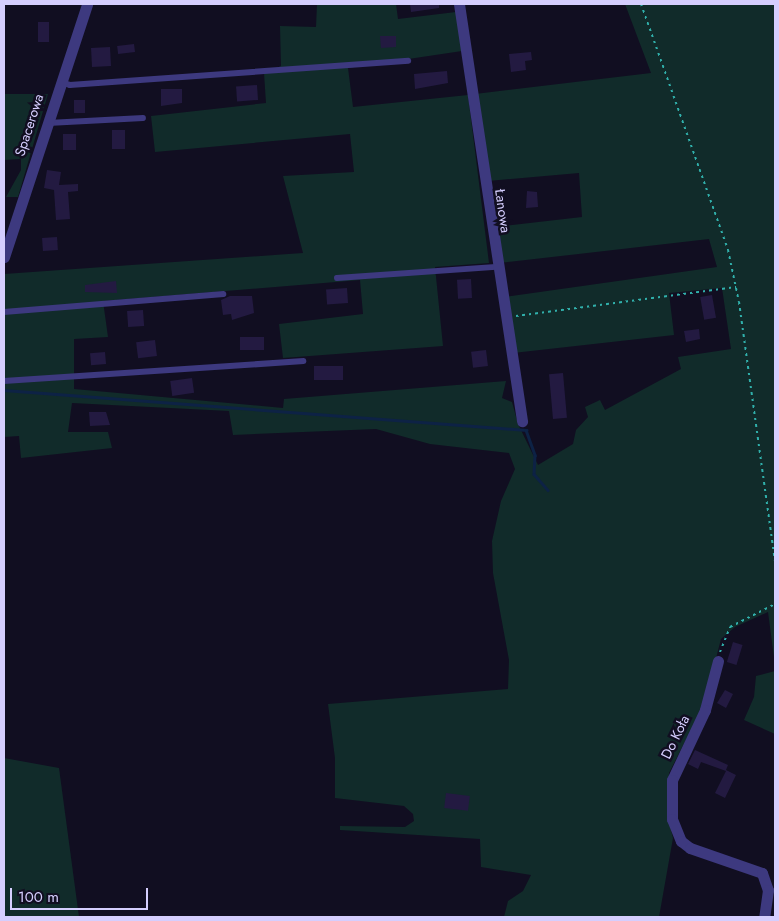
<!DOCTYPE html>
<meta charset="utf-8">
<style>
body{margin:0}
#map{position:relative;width:779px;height:921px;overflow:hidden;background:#110e21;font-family:Jost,sans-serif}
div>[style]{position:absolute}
.green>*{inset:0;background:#112b2a}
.stream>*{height:2.5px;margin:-1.25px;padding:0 1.25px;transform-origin:1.25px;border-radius:1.25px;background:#0d2245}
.building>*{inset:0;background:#231a41;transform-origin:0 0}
.path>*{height:2px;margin-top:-1px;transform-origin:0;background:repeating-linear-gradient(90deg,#30b0ab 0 2.5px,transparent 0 6.5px)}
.lane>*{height:5.5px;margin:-2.75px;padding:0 2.75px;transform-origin:2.75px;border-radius:2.75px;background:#3d397f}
.street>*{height:11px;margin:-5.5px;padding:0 5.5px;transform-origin:5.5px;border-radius:5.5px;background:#3d397f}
span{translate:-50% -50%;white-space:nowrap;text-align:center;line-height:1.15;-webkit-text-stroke:5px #110e21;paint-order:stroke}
.street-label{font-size:14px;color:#d5cefe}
.frame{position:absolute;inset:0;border:5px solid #d5cefe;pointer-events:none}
.scale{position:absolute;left:10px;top:888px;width:138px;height:22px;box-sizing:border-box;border:2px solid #d5cefe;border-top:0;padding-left:6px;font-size:15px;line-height:18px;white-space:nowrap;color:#d5cefe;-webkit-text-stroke:4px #110e21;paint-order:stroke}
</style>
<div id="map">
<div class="green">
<div style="clip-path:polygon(317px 4px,396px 4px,398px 19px,456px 12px,462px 51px,348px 68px,353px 107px,468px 95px,489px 263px,435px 267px,443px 346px,283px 358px,279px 324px,363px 314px,360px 280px,103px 301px,108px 337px,74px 339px,74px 389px,283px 408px,284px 399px,506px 381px,502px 398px,512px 402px,518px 424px,538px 465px,573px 444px,576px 430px,588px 417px,585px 407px,600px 400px,605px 410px,681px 369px,678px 357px,731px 349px,722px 288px,669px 293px,674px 335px,513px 353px,504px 297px,717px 267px,709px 239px,500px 263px,494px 227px,582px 217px,579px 173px,488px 181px,475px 94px,651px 73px,625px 4px,775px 4px,775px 665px,768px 612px,735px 627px,721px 639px,704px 704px,669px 773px,668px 817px,673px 838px,659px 917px,504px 917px,508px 901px,523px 891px,531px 875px,481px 867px,480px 839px,340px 830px,340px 826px,405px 827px,414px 821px,413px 814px,404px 806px,335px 798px,335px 758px,328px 704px,508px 689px,509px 660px,493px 573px,492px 541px,501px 501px,515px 469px,509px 453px,430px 444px,376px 429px,233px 435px,229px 411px,72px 403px,68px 432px,108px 432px,112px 448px,21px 458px,19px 436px,4px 437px,4px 274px,303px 253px,283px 176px,354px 172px,350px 134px,155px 152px,151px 116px,266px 103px,264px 73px,281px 66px,280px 26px,316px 27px)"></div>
<div style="clip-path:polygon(4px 94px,48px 94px,18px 197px,6px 197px,21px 170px,21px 159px,4px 160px)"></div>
<div style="clip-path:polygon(775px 671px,775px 734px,744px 720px,754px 697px,756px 676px)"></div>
<div style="clip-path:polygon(4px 758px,59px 768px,79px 917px,4px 917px)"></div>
</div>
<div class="stream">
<div style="left:4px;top:390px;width:524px;rotate:4.38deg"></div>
<div style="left:526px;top:430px;width:27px;rotate:70deg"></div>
<div style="left:535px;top:455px;width:19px;rotate:93deg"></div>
<div style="left:534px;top:474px;width:21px;rotate:49deg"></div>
</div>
<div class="building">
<div style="clip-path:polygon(410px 4px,439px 4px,439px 8px,411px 12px)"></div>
<div style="left:38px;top:22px;width:11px;height:20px"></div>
<div style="clip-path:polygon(380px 36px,396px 36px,396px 47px,381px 48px)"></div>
<div style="left:134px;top:44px;width:8px;height:17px;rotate:83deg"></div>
<div style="left:110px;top:47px;width:19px;height:19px;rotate:87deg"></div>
<div style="clip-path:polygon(531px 52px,532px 60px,525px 61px,526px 70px,511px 72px,509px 54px)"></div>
<div style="clip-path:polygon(447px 71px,448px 83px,415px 89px,414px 74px)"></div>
<div style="left:257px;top:85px;width:15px;height:21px;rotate:86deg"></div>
<div style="clip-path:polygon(161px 89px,182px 89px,182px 103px,161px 106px)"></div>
<div style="left:74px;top:100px;width:11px;height:13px"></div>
<div style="left:112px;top:130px;width:13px;height:19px"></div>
<div style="left:63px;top:134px;width:13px;height:16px"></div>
<div style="clip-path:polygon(47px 170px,61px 172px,59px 185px,78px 184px,78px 191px,68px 192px,70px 219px,56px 220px,54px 190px,44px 188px)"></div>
<div style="clip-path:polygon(527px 191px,537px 192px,538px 207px,526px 208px)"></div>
<div style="left:57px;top:237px;width:13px;height:15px;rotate:86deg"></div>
<div style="left:471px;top:279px;width:19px;height:14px;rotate:87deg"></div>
<div style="clip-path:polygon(116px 281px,117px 293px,85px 292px,85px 285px)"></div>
<div style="left:347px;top:288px;width:15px;height:21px;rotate:86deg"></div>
<div style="left:712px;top:295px;width:23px;height:12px;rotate:80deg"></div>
<div style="clip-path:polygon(230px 296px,252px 296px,254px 313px,232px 320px,231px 314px,223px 315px,221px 300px)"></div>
<div style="left:143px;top:310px;width:16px;height:16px;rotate:86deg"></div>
<div style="clip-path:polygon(699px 329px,700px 339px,686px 342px,684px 331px)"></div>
<div style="left:240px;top:337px;width:24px;height:13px"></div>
<div style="left:155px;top:340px;width:16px;height:19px;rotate:83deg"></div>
<div style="left:486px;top:350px;width:16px;height:15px;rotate:83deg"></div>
<div style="left:105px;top:352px;width:12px;height:15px;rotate:85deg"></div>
<div style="left:343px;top:366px;width:14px;height:29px;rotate:90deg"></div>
<div style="left:563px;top:373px;width:45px;height:14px;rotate:85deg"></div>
<div style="left:192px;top:378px;width:15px;height:22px;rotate:82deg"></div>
<div style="clip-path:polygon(89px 412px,106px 412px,110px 425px,90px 426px)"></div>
<div style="left:733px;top:642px;width:10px;height:21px;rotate:17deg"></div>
<div style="clip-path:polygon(725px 690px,733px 694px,726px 708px,717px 703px)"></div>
<div style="clip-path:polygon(695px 750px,728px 765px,726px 770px,736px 775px,725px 798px,715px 793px,726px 771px,701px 762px,698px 769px,688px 764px)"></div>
<div style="left:446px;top:793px;width:24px;height:15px;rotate:7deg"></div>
</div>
<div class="path">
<div style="left:641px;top:4px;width:261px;rotate:70.5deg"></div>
<div style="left:728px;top:250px;width:53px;rotate:78.1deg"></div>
<div style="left:739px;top:302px;width:262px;rotate:82.1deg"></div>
<div style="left:516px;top:316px;width:222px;rotate:-7.5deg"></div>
<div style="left:720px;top:652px;width:27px;rotate:-68deg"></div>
<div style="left:730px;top:627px;width:51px;rotate:-27.1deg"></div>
</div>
<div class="lane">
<div style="left:61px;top:82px;width:9px;rotate:18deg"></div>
<div style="left:70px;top:85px;width:339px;rotate:-4.1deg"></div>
<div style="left:48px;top:123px;width:95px;rotate:-3deg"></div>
<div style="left:337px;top:278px;width:159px;rotate:-4deg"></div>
<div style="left:4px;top:312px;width:220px;rotate:-4.7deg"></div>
<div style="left:4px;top:381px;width:300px;rotate:-3.8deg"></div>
</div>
<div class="street">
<div style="left:459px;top:4px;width:422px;rotate:81.4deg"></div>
<div style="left:4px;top:257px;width:266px;rotate:-71.8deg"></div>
<div style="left:718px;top:661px;width:51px;rotate:104.9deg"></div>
<div style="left:705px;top:710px;width:77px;rotate:115.2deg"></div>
<div style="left:672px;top:780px;width:39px;rotate:90deg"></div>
<div style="left:672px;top:819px;width:24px;rotate:68deg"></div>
<div style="left:681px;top:841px;width:11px;rotate:38deg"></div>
<div style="left:690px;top:848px;width:76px;rotate:19.1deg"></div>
<div style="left:762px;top:873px;width:18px;rotate:71deg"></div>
<div style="left:768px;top:890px;width:27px;rotate:98deg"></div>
</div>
<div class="street-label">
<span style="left:29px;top:125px;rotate:-72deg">Spacerowa</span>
<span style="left:503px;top:211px;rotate:82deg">Łanowa</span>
<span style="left:675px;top:737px;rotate:-64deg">Do Koła</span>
</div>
<div class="frame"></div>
<div class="scale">100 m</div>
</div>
